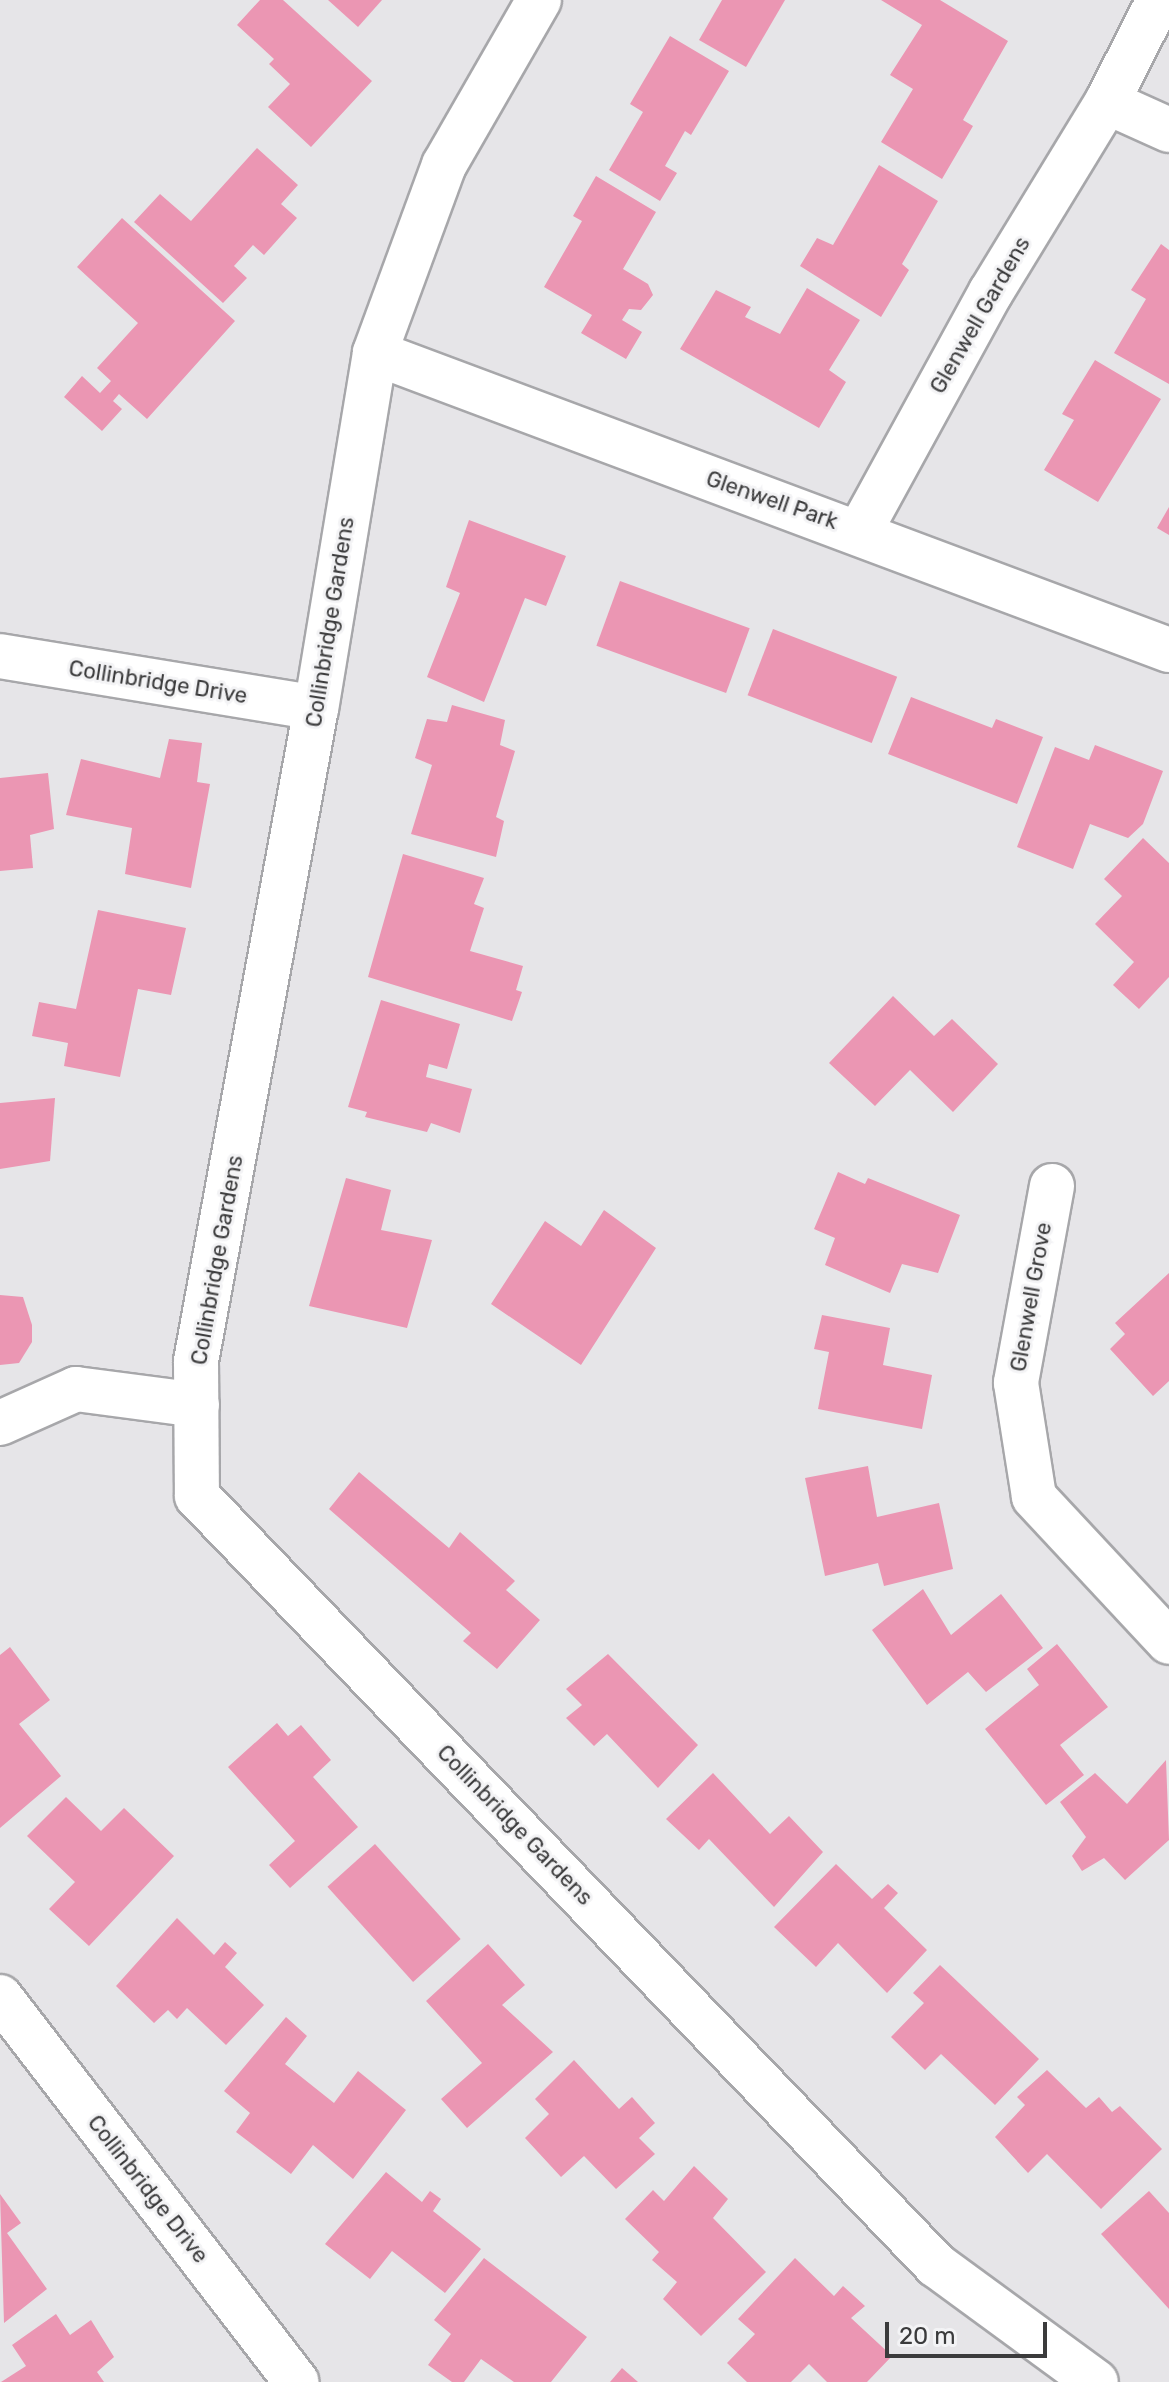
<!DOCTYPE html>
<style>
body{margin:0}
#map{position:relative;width:1169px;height:2382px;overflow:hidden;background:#e6e5e8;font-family:Rubik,sans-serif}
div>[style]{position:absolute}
.building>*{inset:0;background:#eb96b3;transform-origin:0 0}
.roads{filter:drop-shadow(2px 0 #a7a7aa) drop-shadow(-2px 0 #a7a7aa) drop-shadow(0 2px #a7a7aa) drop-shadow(0 -2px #a7a7aa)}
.minor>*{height:44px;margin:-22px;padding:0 22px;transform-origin:22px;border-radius:22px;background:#fff}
span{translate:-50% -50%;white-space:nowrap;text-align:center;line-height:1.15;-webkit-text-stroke:6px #f3f3f5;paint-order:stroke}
.street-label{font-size:22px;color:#3b3b3c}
.scale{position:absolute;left:885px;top:2322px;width:162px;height:36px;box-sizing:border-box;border:4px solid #3b3b3c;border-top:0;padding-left:10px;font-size:24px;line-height:28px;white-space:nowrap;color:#3b3b3c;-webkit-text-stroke:6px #f3f3f5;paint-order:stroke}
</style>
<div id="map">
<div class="building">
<div style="clip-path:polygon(260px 0,283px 0,372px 81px,311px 147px,268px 107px,290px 84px,269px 64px,274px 59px,237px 25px)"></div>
<div style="clip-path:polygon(328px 0,382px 0,358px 27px)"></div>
<div style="clip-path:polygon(722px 0,785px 0,746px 67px,699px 40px)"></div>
<div style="clip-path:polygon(881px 0,940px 0,1008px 41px,963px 120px,973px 126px,942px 179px,881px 142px,913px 89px,890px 75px,922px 25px)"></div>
<div style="clip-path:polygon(670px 36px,729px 71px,691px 135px,685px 131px,665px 166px,677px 173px,660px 201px,609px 170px,643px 112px,630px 104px)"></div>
<div style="clip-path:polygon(257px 148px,298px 185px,281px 204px,297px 218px,264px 255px,253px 245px,234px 266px,247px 278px,223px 303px,134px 222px,160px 194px,191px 221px)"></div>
<div style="clip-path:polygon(879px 165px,938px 201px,902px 264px,909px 270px,881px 317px,800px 266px,817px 238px,833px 245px)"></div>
<div style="clip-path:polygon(596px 176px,656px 212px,623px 269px,648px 284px,653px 295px,641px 310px,629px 309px,622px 320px,642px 332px,626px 359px,581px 333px,592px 315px,544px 287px,582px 221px,573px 216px)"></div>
<div style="clip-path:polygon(122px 218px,235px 321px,147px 419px,119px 394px,113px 401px,122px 409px,102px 431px,64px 397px,82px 376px,100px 393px,111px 381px,97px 368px,138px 323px,77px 267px)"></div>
<div style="clip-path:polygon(1161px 244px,1169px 250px,1169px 384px,1114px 353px,1146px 299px,1131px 290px)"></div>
<div style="clip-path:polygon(807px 288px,860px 320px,829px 370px,846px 382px,819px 428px,680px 349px,716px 290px,751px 307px,745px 317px,780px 334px)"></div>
<div style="clip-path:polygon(1095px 360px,1161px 399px,1098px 502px,1044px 470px,1074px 420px,1062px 414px)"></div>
<div style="clip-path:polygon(1169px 507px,1169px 535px,1157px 528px)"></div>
<div style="clip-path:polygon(469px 520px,566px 556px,546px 606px,525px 598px,484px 702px,427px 677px,460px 593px,446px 587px)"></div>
<div style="left:620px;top:581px;width:138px;height:69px;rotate:20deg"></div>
<div style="left:773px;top:629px;width:133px;height:71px;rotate:21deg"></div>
<div style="clip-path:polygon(911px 697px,992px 728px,996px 719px,1043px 737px,1017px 804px,888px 754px)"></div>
<div style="clip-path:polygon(452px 705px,505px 720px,500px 745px,515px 751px,496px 817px,504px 821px,496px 857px,411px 834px,432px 765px,415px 758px,427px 719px,447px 722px)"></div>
<div style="clip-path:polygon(169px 739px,202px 743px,197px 782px,210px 784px,191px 888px,125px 874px,132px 828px,66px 815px,81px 759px,160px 778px)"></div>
<div style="clip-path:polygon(1095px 745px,1163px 771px,1143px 824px,1128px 838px,1090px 824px,1073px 869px,1017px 847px,1055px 747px,1089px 760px)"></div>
<div style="clip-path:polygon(48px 773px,54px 829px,30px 835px,33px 868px,0 871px,0 778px)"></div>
<div style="clip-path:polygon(1143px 838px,1169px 863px,1169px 977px,1139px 1009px,1113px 985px,1134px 962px,1095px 924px,1122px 896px,1104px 879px)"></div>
<div style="clip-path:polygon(403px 854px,484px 878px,474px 904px,484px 908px,470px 951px,523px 966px,516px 990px,522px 992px,512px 1021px,368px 977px)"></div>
<div style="clip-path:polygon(98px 910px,186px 928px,171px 995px,138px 989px,120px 1077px,64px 1066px,68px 1043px,32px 1036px,39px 1002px,76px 1009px)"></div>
<div style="clip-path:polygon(893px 996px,934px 1036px,952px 1019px,998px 1064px,953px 1112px,910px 1070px,875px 1106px,829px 1063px)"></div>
<div style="clip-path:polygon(381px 1000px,460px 1024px,447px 1069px,429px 1064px,426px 1077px,472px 1089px,460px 1133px,431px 1123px,427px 1132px,365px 1117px,367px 1112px,348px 1107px)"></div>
<div style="clip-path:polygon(55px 1098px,50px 1161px,0 1169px,0 1103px)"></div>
<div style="clip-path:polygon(838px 1172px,865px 1184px,868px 1178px,960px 1215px,938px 1273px,902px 1264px,890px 1293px,825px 1265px,835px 1238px,814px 1229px)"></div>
<div style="clip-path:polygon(346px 1178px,391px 1190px,381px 1230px,432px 1240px,407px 1328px,309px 1306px)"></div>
<div style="clip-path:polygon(604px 1210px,656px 1248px,581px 1365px,491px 1304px,545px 1221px,581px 1246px)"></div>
<div style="clip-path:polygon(1169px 1273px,1169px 1381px,1153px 1396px,1110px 1349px,1125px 1334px,1115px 1323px)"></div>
<div style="clip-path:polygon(0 1295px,23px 1297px,32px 1325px,32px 1342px,19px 1363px,0 1365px)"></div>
<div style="clip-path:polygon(822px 1315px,890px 1328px,883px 1365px,932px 1375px,922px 1429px,818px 1409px,829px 1352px,814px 1349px)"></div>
<div style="clip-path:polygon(868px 1466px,877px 1517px,939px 1503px,953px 1569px,884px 1586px,878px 1563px,825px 1576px,805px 1478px)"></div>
<div style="clip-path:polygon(359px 1472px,449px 1548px,460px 1532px,515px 1581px,506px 1590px,540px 1620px,497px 1669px,463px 1641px,471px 1633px,329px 1509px)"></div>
<div style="clip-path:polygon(923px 1589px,951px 1635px,1001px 1594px,1043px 1648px,986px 1692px,968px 1672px,927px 1705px,872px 1630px)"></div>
<div style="clip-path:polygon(1057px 1644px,1108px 1707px,1060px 1745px,1084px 1775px,1046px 1805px,985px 1729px,1039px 1685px,1027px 1669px)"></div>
<div style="clip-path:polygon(10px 1647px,50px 1700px,19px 1724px,61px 1776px,0 1828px,0 1655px)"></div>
<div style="clip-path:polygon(608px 1654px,698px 1745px,658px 1788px,607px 1734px,594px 1746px,566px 1718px,582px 1705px,566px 1689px)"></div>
<div style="clip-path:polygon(277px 1723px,288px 1736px,301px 1725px,331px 1760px,313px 1777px,358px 1827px,290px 1888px,269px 1865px,295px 1841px,228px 1767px)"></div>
<div style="clip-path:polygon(1166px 1760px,1169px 1840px,1125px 1880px,1104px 1858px,1082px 1871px,1072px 1856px,1086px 1837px,1060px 1802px,1095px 1773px,1127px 1804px)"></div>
<div style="clip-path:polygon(713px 1773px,770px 1834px,789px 1816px,823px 1852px,774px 1907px,709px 1839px,699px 1850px,666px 1819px)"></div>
<div style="clip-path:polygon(66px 1797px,101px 1831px,124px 1808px,174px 1856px,89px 1946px,49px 1909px,75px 1882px,27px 1836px)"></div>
<div style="left:375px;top:1844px;width:128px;height:64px;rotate:48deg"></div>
<div style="clip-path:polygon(836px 1864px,872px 1899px,888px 1884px,898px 1893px,884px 1908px,927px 1950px,887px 1993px,838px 1943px,816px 1967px,774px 1927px)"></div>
<div style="clip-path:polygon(177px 1918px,214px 1955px,225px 1942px,237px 1953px,225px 1967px,264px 2005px,226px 2045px,187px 2008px,177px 2019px,168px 2010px,154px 2023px,116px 1986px)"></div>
<div style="clip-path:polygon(488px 1944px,525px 1985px,502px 2005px,553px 2052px,467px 2128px,441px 2099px,482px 2063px,426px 2001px)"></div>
<div style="clip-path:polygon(940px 1965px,1039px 2059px,995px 2105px,941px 2054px,925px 2070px,891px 2037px,924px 2003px,913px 1993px)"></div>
<div style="clip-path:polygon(286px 2017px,307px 2036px,285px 2064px,334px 2103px,358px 2071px,406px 2110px,353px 2179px,313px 2145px,291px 2174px,236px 2132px,250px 2113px,224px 2091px)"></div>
<div style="clip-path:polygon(574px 2060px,619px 2109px,632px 2097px,655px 2123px,639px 2138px,655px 2154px,616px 2189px,584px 2156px,561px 2177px,525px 2138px,549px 2114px,535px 2099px)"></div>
<div style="clip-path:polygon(1047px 2070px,1086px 2108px,1099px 2097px,1112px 2112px,1120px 2106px,1162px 2149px,1101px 2209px,1047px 2154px,1028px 2173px,995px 2137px,1025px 2105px,1017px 2097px)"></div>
<div style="clip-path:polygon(694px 2166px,728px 2199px,713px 2218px,766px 2272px,701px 2336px,663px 2299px,677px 2282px,652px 2260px,659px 2252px,625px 2219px,653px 2190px,664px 2201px)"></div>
<div style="clip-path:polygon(386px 2172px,422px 2202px,430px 2191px,441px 2199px,433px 2211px,481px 2249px,445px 2293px,392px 2251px,370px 2279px,325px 2244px)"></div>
<div style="clip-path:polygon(1149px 2191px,1169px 2213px,1169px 2309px,1101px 2234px)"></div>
<div style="clip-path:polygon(0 2194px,21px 2223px,7px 2233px,47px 2289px,4px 2323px)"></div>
<div style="clip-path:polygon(484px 2258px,587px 2337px,551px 2382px,514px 2382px,481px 2359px,464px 2382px,452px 2382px,428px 2365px,451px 2334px,434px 2320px)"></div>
<div style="clip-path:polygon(795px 2258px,834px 2296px,843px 2286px,865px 2306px,851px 2318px,892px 2356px,867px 2382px,827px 2382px,809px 2364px,791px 2382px,747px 2382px,727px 2363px,755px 2334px,738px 2319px)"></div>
<div style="clip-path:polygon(56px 2314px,70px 2335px,91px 2320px,114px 2357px,97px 2372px,104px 2382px,1px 2382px,26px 2366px,12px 2345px)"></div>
<div style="clip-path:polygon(622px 2368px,638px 2382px,610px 2382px)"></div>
</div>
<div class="roads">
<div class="minor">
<div style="left:539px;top:0;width:190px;rotate:119.9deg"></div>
<div style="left:444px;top:165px;width:200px;rotate:110.2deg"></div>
<div style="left:375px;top:353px;width:360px;rotate:99.4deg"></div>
<div style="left:316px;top:708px;width:664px;rotate:100.41deg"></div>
<div style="left:196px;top:1361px;width:135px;rotate:89.6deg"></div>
<div style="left:197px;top:1496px;width:1067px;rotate:46.14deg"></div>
<div style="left:936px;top:2265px;width:198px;rotate:36.2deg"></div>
<div style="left:1107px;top:102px;width:68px;rotate:24.3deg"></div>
<div style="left:375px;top:353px;width:848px;rotate:20.51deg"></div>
<div style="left:860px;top:531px;width:273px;rotate:-61.3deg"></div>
<div style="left:991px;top:292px;width:223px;rotate:-58.6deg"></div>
<div style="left:1107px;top:102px;width:114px;rotate:-63deg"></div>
<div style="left:0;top:656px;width:320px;rotate:9.3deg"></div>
<div style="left:1052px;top:1186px;width:200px;rotate:100.4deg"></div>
<div style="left:1016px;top:1383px;width:115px;rotate:81deg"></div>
<div style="left:1034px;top:1497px;width:198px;rotate:47deg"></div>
<div style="left:0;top:1423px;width:83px;rotate:-24.1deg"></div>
<div style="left:76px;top:1389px;width:122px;rotate:7.5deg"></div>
<div style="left:0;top:1997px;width:486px;rotate:52.4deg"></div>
</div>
</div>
<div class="street-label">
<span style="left:980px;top:315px;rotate:-60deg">Glenwell Gardens</span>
<span style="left:772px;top:500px;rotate:19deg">Glenwell Park</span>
<span style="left:330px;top:622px;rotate:-81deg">Collinbridge Gardens</span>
<span style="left:158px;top:682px;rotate:9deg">Collinbridge Drive</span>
<span style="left:217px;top:1260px;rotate:-80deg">Collinbridge Gardens</span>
<span style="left:1031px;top:1297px;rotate:-80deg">Glenwell Grove</span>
<span style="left:515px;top:1825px;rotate:46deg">Collinbridge Gardens</span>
<span style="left:148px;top:2189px;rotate:52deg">Collinbridge Drive</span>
</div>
<div class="scale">20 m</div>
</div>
